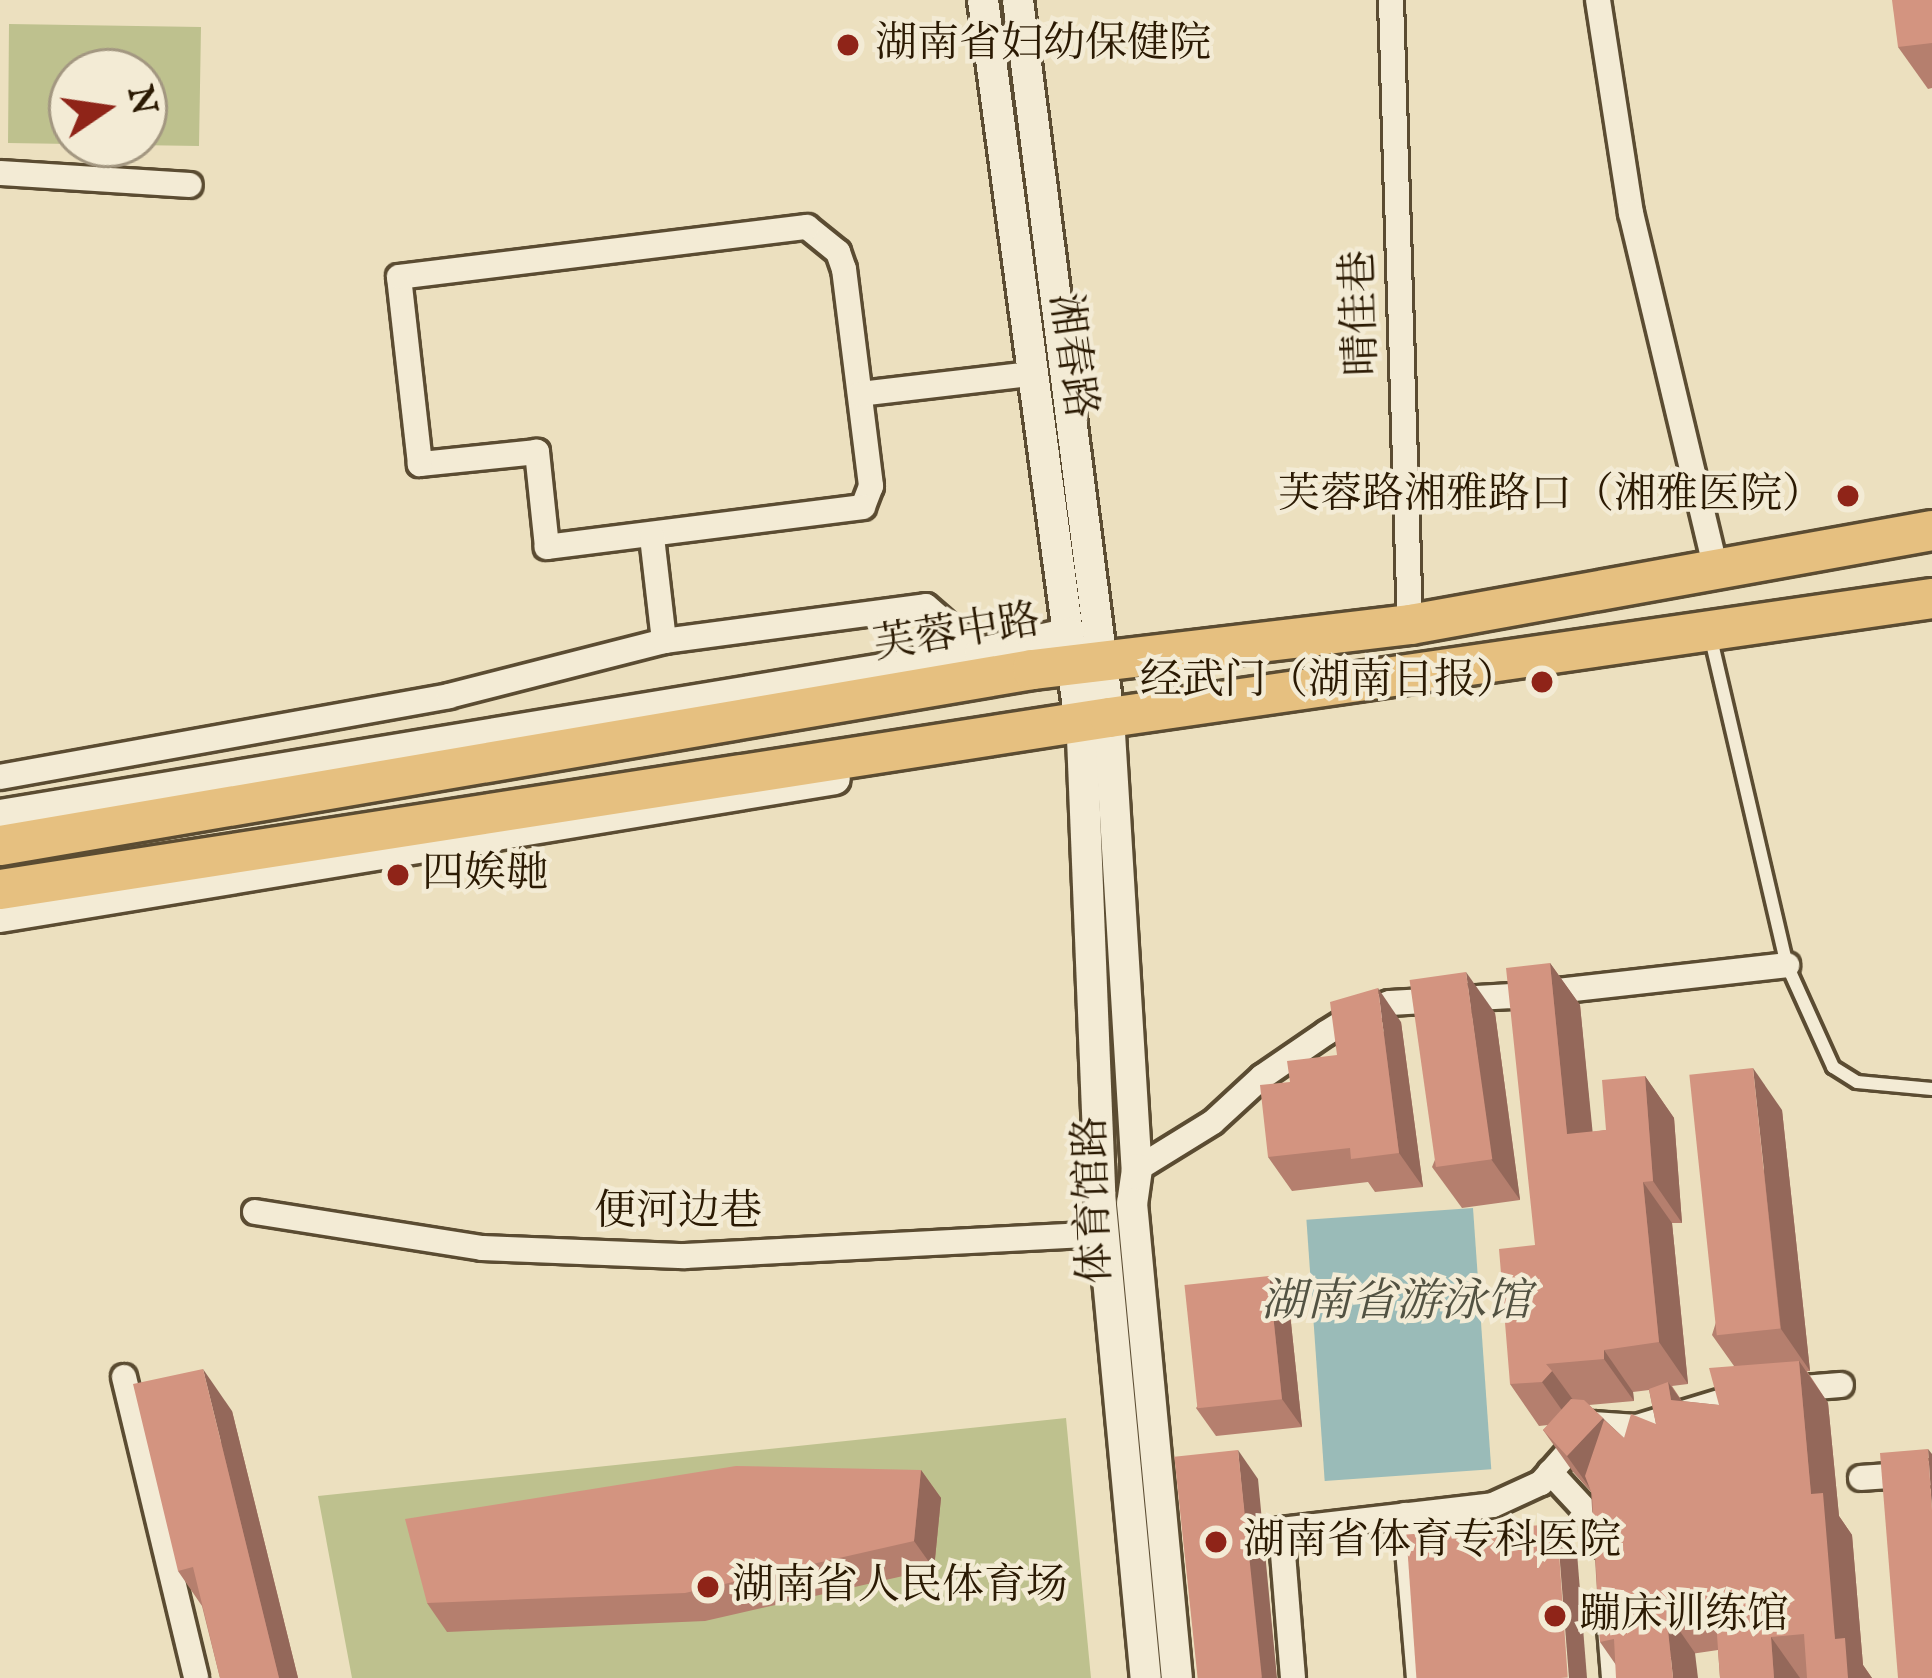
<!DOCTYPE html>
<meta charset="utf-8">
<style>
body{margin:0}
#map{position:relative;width:1932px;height:1678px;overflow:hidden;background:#ece0bf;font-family:"IM FELL English","Noto Serif SC",serif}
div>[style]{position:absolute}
.green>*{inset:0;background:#bec18e}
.water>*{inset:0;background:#9abbb8;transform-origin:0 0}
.roads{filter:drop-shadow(3px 0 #5b4c32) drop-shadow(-3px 0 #5b4c32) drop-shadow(0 3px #5b4c32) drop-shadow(0 -3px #5b4c32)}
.service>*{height:12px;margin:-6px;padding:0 6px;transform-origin:6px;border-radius:6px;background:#f3ebd5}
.minor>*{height:24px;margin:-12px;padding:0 12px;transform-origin:12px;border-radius:12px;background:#f3ebd5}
.tertiary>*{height:30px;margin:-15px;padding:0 15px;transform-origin:15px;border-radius:15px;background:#f3ebd5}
.primary>*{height:39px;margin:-19.5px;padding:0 19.5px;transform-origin:19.5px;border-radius:19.5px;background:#e6c080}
.wall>*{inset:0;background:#b57f6e}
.shaded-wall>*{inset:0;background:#94685a}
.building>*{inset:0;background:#d39480;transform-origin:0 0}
.dots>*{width:33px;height:33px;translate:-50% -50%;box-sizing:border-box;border:6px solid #f3ebd5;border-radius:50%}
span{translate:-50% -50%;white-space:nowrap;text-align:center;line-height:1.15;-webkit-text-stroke:9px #f3ebd5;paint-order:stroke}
.poi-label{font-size:42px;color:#2b1a03}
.left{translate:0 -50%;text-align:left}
.right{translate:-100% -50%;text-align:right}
.street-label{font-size:42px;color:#2b1a03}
.water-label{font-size:45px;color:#525242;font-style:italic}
.north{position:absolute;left:48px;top:48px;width:120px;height:120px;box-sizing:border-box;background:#f3ebd5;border:3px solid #a39781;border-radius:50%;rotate:77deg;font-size:33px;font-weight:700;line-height:48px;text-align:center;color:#2b1a03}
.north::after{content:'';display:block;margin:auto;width:42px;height:54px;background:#8f2418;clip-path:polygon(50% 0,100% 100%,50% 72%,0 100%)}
</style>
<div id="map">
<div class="green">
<div style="clip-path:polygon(evenodd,9px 24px,201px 27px,199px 146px,8px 143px,9px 24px,72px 72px,144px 72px,144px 144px,72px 144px,72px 72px)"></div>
<div style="clip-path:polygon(1066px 1418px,1091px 1678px,352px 1678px,318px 1496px)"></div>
</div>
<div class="water">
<div style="left:1473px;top:1208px;width:262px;height:167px;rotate:86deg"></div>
</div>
<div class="roads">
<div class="service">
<div style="left:1711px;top:639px;width:335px;rotate:76.9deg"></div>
<div style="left:1787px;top:965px;width:112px;rotate:65.7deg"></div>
<div style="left:1833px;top:1067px;width:28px;rotate:32deg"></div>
<div style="left:1857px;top:1082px;width:75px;rotate:5.3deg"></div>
</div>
<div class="minor">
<div style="left:1391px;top:0;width:624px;rotate:88.26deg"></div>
<div style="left:1598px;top:0;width:216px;rotate:81.2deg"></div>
<div style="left:1631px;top:213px;width:363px;rotate:76.6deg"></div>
<div style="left:0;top:173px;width:190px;rotate:3.6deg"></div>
<div style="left:807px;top:227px;width:40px;rotate:39deg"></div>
<div style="left:838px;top:252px;width:18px;rotate:71deg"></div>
<div style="left:844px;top:269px;width:219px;rotate:82.9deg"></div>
<div style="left:871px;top:486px;width:22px;rotate:111deg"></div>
<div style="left:863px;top:507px;width:319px;rotate:172.8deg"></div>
<div style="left:547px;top:547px;width:96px;rotate:-96deg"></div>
<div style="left:537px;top:452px;width:118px;rotate:174.1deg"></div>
<div style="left:420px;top:464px;width:188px;rotate:-96.4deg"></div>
<div style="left:399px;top:277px;width:411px;rotate:-7deg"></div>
<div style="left:860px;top:394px;width:171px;rotate:-6.7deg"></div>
<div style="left:652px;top:537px;width:105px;rotate:83.4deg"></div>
<div style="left:0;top:777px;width:456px;rotate:-10.2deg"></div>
<div style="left:449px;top:696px;width:222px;rotate:-14.3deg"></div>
<div style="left:664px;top:641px;width:264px;rotate:-7.6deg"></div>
<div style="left:926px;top:606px;width:72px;rotate:41deg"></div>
<div style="left:1137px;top:1169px;width:89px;rotate:-31.7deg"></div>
<div style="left:1213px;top:1122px;width:67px;rotate:-42.6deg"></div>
<div style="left:1262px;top:1077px;width:78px;rotate:-34.5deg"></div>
<div style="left:1326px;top:1033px;width:34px;rotate:-32deg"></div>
<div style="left:1355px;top:1015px;width:37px;rotate:-19deg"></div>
<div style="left:1390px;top:1003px;width:122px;rotate:-3.3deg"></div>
<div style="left:1512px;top:996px;width:277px;rotate:-6.4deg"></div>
<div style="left:255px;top:1212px;width:230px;rotate:9deg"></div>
<div style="left:482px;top:1248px;width:203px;rotate:2.3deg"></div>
<div style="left:685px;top:1256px;width:420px;rotate:-3deg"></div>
<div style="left:124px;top:1377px;width:309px;rotate:76.5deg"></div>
<div style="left:1790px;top:1389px;width:51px;rotate:-4.5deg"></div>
<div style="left:1550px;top:1472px;width:76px;rotate:47.1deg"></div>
<div style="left:1602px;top:1528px;width:18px;rotate:87deg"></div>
<div style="left:1861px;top:1478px;width:71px;rotate:-4deg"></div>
<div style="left:1405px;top:1515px;width:164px;rotate:85.1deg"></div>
<div style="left:1610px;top:1628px;width:50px;rotate:85.4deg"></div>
<div style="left:1293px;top:1678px;width:148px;rotate:-94.6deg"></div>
<div style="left:1281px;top:1530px;width:213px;rotate:-6.7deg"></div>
<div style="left:1493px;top:1505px;width:53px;rotate:-24.6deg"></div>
<div style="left:1541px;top:1483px;width:79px;rotate:-48.6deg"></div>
<div style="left:1593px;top:1424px;width:44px;rotate:3.9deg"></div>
<div style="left:1637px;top:1427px;width:117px;rotate:-16.9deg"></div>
</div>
<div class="tertiary">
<div style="left:983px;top:0;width:745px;rotate:82.36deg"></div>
<div style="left:1082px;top:738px;width:467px;rotate:87.7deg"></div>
<div style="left:1101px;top:1205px;width:475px;rotate:84.6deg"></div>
<div style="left:1018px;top:0;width:723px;rotate:82.77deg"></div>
<div style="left:1109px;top:717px;width:453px;rotate:86.5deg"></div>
<div style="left:1137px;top:1169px;width:34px;rotate:98deg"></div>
<div style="left:1132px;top:1203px;width:477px;rotate:84.6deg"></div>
<div style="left:0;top:815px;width:993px;rotate:-9.39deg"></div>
<div style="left:980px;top:653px;width:92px;rotate:-12.5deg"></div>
<div style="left:0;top:917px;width:846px;rotate:-9.38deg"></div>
</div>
<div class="primary">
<div style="left:0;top:845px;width:1047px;rotate:-9.68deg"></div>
<div style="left:1032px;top:669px;width:381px;rotate:-6.8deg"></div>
<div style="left:1410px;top:624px;width:530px;rotate:-10.21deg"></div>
<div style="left:0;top:889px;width:1122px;rotate:-8.82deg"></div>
<div style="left:1109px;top:717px;width:832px;rotate:-8.23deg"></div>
</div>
</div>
<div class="wall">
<div style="clip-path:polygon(1932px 0,1932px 88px,1928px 89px,1898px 47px)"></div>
<div style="clip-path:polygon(evenodd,1550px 963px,1580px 1005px,1592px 1132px,1606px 1130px,1645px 1076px,1674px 1118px,1682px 1223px,1672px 1223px,1688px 1384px,1672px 1386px,1682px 1401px,1719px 1405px,1734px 1366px,1712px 1335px,1782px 1110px,1810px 1371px,1807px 1371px,1828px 1403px,1839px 1516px,1852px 1535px,1863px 1665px,1872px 1678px,1720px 1678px,1718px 1650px,1616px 1665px,1600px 1642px,1591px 1492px,1573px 1472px,1543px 1430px,1548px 1425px,1539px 1426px,1510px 1384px,1535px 1245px,1550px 963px,1649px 1390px,1656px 1424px,1624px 1438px,1589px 1405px,1634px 1401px,1633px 1392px,1649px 1390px)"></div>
<div style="clip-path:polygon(1495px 1013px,1520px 1200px,1462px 1208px,1432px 1167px)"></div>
<div style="clip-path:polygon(1401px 1022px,1423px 1187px,1375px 1192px,1368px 1182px,1292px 1191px,1268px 1157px,1290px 1082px)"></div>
<div style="clip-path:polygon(1289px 1304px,1302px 1427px,1216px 1436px,1196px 1408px)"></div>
<div style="clip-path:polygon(232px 1411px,298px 1678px,220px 1678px,202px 1606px,178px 1571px)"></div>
<div style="clip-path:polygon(921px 1470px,941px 1498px,934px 1569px,705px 1621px,447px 1632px,427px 1603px)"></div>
</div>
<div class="shaded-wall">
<div style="clip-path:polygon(1550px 963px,1580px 1005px,1597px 1176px,1567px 1134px)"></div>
<div style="clip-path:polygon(1466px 972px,1495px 1013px,1520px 1200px,1491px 1159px)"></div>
<div style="clip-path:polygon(1378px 988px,1401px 1022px,1423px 1187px,1399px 1153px)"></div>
<div style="clip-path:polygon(1753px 1068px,1782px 1110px,1810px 1371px,1781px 1329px)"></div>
<div style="clip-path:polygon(1645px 1076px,1674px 1118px,1682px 1223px,1653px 1181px)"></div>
<div style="clip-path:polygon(1643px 1182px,1672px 1223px,1688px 1384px,1659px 1342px)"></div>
<div style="clip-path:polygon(1269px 1276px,1289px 1304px,1302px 1427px,1282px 1399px)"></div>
<div style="clip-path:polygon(1604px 1350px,1633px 1392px,1634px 1401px,1604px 1359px)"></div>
<div style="clip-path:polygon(1799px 1361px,1828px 1403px,1839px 1516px,1852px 1535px,1863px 1665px,1872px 1678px,1848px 1678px,1835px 1639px,1811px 1494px)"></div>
<div style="clip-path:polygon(203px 1369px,232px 1411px,298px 1678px,279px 1678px)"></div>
<div style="clip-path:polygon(1552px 1371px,1582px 1412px,1571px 1423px,1542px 1382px)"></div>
<div style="clip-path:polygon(1668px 1382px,1698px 1424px,1671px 1400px)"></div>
<div style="clip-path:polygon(1603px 1418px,1632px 1460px,1597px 1498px,1567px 1456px)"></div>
<div style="clip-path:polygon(1928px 1449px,1932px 1454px,1932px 1510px)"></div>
<div style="clip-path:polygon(1238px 1450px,1258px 1479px,1277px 1678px,1260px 1678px)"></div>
<div style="clip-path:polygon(921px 1470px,941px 1498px,934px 1569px,914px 1541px)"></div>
<div style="clip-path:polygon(1557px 1524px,1577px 1553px,1587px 1678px,1569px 1678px)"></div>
<div style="clip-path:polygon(1666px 1611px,1695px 1653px,1698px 1678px,1673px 1678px)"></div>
<div style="clip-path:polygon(1771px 1637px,1800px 1678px,1774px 1678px)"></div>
</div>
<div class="building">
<div style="clip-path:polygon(1892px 0,1932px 0,1932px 43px,1898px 47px)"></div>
<div style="clip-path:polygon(1550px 963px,1567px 1134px,1606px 1130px,1602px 1080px,1645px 1076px,1653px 1181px,1643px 1182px,1659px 1342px,1604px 1350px,1604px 1359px,1546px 1364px,1552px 1371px,1542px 1382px,1510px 1384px,1499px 1249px,1535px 1245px,1506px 968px)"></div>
<div style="left:1466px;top:972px;width:189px;height:57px;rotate:82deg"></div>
<div style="clip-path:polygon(1378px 988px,1399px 1153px,1351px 1159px,1350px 1148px,1268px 1157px,1260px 1085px,1290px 1082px,1287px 1061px,1337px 1055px,1330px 1002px)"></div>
<div style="left:1753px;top:1068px;width:262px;height:64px;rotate:84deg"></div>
<div style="left:1269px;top:1276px;width:124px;height:85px;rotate:84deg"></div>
<div style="clip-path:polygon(1799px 1361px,1811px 1494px,1823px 1493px,1835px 1639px,1845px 1638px,1848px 1678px,1807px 1678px,1804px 1634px,1771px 1637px,1774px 1678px,1720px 1678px,1715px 1606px,1666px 1611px,1673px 1678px,1616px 1678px,1614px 1639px,1600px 1642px,1592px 1494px,1585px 1476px,1604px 1420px,1624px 1438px,1631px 1414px,1656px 1424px,1649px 1389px,1668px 1382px,1671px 1400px,1719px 1405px,1709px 1368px)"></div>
<div style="clip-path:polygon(203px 1369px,279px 1678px,220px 1678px,193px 1567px,178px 1571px,133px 1384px)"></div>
<div style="clip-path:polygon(1571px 1399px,1584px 1400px,1603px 1418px,1567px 1456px,1543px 1430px)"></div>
<div style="clip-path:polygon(1928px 1449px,1932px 1510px,1932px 1678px,1898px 1678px,1880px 1453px)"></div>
<div style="left:1238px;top:1450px;width:229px;height:64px;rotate:84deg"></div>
<div style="clip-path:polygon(736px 1466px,921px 1470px,914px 1541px,685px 1593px,427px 1603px,405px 1519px)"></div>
<div style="left:1557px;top:1524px;width:154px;height:151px;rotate:86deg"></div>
</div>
<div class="dots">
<div style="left:848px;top:45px;background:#8f2418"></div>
<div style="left:1848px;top:496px;background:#8f2418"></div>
<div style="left:1542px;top:682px;background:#8f2418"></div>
<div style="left:398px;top:875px;background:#8f2418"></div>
<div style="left:1216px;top:1542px;background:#8f2418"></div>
<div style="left:708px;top:1587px;background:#8f2418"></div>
<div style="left:1555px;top:1616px;background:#8f2418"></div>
</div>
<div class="poi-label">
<span class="left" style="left:875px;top:45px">湖南省妇幼保健院</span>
<span class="right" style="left:1824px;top:496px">芙蓉路湘雅路口（湘雅医院）</span>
<span class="right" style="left:1518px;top:682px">经武门（湖南日报）</span>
<span class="left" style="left:422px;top:875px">四娭毑</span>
<span class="left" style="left:1243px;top:1542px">湖南省体育专科医院</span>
<span class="left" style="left:732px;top:1587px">湖南省人民体育场</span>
<span class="left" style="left:1579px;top:1616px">蹦床训练馆</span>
</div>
<div class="street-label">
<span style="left:1362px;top:313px;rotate:-92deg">晴佳巷</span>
<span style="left:1071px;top:356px;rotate:82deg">湘春路</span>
<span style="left:957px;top:634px;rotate:-9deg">芙蓉中路</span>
<span style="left:1095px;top:1200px;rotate:-92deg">体育馆路</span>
<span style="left:678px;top:1213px">便河边巷</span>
</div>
<div class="water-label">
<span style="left:1396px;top:1303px">湖南省游泳馆</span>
</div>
<div class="north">N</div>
</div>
